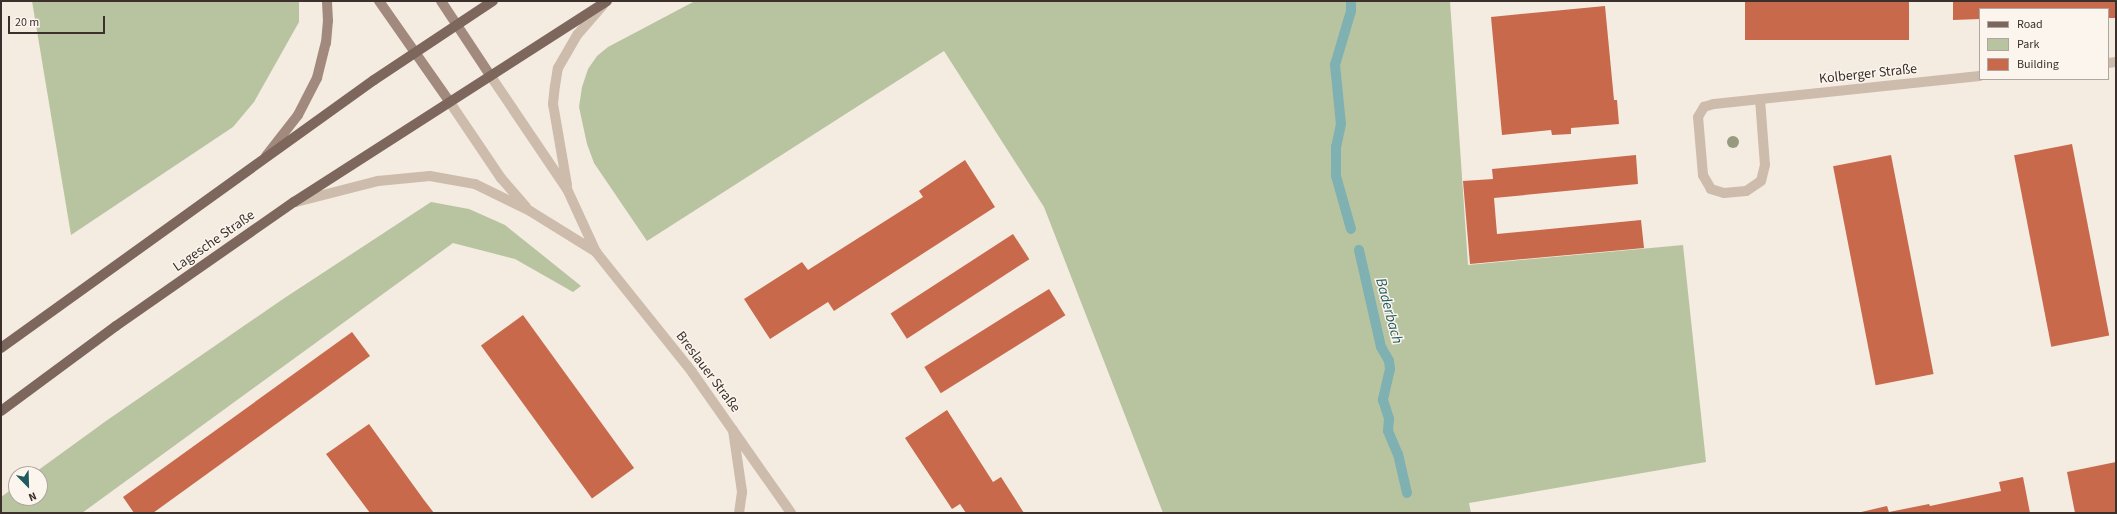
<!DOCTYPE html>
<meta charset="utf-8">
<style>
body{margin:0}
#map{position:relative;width:2117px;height:514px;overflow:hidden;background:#f4ebe1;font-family:"Source Sans 3",sans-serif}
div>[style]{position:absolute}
.green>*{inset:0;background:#b8c4a0}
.stream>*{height:10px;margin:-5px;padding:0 5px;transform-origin:5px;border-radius:5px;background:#7fb0b2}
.building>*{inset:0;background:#c8694b;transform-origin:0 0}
.street>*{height:10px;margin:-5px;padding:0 5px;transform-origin:5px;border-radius:5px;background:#cdbbac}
.secondary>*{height:10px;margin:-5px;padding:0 5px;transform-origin:5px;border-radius:5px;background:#a18a7d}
.primary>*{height:10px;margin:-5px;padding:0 5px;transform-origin:5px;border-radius:5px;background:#7d675c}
.trees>*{width:12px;height:12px;margin:-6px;border-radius:50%;background:#969b7f}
span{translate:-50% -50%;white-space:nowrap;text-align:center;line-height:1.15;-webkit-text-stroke:3px #fbf5ee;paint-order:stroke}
.street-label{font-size:14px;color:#3b302b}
.water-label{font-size:15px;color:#1f5a5e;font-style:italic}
.frame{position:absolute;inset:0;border:2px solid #3b302b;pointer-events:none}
.legend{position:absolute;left:1979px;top:8px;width:130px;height:72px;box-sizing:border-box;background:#fbf5ee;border:1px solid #aea6a0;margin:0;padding:5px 7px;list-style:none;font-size:12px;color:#3b302b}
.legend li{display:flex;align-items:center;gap:8px;height:20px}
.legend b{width:20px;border:1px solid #aea6a0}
.north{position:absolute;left:8px;top:466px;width:40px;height:40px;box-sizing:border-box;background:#fbf5ee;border:1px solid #aea6a0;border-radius:50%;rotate:157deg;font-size:11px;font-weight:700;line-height:16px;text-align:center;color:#3b302b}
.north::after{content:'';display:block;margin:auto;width:14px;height:18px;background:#1f5a5e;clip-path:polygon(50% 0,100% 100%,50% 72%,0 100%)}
.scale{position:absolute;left:8px;top:16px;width:97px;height:18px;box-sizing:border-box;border:2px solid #3b302b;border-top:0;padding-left:5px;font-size:12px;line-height:14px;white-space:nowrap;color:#3b302b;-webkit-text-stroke:3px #fbf5ee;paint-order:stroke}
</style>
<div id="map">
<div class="green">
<div style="clip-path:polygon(32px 1px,299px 1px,299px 22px,254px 102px,233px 127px,71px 235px)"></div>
<div style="clip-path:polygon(695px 1px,1450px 1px,1468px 265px,1683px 245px,1706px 462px,1469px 503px,1471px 513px,1163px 513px,1044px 207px,944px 51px,647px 241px,594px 163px,587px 144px,579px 107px,582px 87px,588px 69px,597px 56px,608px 47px)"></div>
<div style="clip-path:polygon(431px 202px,469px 209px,505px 225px,581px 286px,573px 292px,515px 259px,453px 243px,82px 513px,1px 513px,1px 497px,16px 486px,16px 498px,40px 498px,40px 474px,33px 474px,106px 421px,283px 299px)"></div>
</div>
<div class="stream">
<div style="left:1351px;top:1px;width:10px;rotate:90deg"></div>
<div style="left:1351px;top:11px;width:56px;rotate:106.5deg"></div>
<div style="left:1335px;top:65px;width:59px;rotate:84.2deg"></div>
<div style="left:1341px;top:124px;width:24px;rotate:102deg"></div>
<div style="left:1336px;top:147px;width:29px;rotate:90deg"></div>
<div style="left:1336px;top:176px;width:55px;rotate:74.2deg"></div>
<div style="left:1359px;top:250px;width:99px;rotate:77.2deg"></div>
<div style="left:1381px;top:347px;width:16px;rotate:60deg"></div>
<div style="left:1389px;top:361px;width:8px;rotate:83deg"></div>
<div style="left:1390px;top:369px;width:32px;rotate:103deg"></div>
<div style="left:1383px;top:400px;width:20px;rotate:72deg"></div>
<div style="left:1389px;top:419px;width:12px;rotate:95deg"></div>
<div style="left:1388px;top:431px;width:25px;rotate:67deg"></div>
<div style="left:1398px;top:454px;width:40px;rotate:77deg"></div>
</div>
<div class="building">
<div style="left:1745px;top:1px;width:164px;height:39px"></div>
<div style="clip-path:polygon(1953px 1px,2116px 1px,2116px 18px,2108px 18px,2108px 9px,1980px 9px,1980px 19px,1953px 20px)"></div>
<div style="clip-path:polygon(1605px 6px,1614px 100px,1617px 100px,1619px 124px,1571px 128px,1571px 134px,1552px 135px,1551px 130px,1502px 135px,1491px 17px)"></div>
<div style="left:2072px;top:144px;width:195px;height:59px;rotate:79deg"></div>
<div style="clip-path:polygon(1636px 155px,1638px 184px,1494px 198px,1497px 234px,1641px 220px,1644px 248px,1470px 264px,1463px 181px,1493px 179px,1492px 169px)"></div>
<div style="left:1891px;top:155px;width:223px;height:59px;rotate:79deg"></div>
<div style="clip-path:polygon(965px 160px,995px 207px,834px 311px,828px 302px,770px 339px,744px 299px,802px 262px,808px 270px,923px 197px,919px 191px)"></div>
<div style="left:1013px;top:234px;width:30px;height:146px;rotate:57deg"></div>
<div style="left:1049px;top:289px;width:31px;height:147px;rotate:58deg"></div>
<div style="left:523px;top:315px;width:189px;height:52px;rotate:54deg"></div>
<div style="clip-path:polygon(352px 332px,370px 356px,153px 513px,134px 513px,123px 497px)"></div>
<div style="clip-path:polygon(947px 410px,993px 482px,1001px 477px,1024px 513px,966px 513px,960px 504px,952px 509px,905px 438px)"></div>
<div style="clip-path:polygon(369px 424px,424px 500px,434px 513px,370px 513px,326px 454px)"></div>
<div style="clip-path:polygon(2116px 462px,2116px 513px,2075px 513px,2067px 472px)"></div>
<div style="clip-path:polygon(2023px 477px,2030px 513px,1857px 513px,1887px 506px,1889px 512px,1929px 504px,1930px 506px,2001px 491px,1999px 482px)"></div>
</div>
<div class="street">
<div style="left:2108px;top:63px;width:8px;rotate:-7deg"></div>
<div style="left:490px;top:75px;width:138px;rotate:56deg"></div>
<div style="left:567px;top:189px;width:69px;rotate:65.3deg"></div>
<div style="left:596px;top:252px;width:154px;rotate:51.3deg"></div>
<div style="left:692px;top:372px;width:172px;rotate:54.9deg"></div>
<div style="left:1760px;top:99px;width:66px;rotate:85.7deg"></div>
<div style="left:1765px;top:165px;width:16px;rotate:104deg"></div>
<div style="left:1761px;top:181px;width:18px;rotate:146deg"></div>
<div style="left:1746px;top:191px;width:22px;rotate:175deg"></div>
<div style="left:1724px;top:193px;width:14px;rotate:-163deg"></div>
<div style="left:1711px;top:189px;width:16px;rotate:-120deg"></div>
<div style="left:1703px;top:175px;width:58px;rotate:-94.9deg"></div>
<div style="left:1698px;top:117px;width:12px;rotate:-59deg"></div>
<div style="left:1704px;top:107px;width:10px;rotate:-17deg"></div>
<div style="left:1714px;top:104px;width:267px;rotate:-6deg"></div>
<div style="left:449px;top:101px;width:93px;rotate:56deg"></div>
<div style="left:501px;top:178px;width:38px;rotate:49deg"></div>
<div style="left:567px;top:185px;width:82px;rotate:-99.8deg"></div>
<div style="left:553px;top:104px;width:18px;rotate:-84deg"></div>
<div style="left:555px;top:86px;width:18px;rotate:-81deg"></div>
<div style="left:558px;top:68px;width:39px;rotate:-60deg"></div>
<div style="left:578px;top:34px;width:38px;rotate:-49deg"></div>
<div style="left:296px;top:202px;width:85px;rotate:-14.4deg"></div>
<div style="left:378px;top:181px;width:52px;rotate:-5.5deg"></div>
<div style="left:430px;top:176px;width:46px;rotate:10.1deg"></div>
<div style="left:475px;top:184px;width:61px;rotate:26.1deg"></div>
<div style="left:530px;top:211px;width:78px;rotate:31.8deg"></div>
<div style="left:733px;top:430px;width:63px;rotate:81.7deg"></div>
<div style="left:742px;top:492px;width:21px;rotate:98deg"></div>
</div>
<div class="secondary">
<div style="left:379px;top:1px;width:122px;rotate:55deg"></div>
<div style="left:441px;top:1px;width:89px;rotate:56.5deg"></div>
<div style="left:266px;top:156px;width:52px;rotate:-52deg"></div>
<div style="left:298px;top:115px;width:42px;rotate:-62.8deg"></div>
<div style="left:317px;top:78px;width:36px;rotate:-76deg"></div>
<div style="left:326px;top:43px;width:22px;rotate:-85deg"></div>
<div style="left:328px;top:21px;width:20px;rotate:-93deg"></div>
</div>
<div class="primary">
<div style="left:1px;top:348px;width:459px;rotate:-35.7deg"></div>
<div style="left:374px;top:80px;width:143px;rotate:-33.6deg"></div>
<div style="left:1px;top:411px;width:143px;rotate:-36.5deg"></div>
<div style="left:116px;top:326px;width:217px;rotate:-34.9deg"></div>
<div style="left:294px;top:202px;width:372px;rotate:-32.7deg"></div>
</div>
<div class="trees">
<div style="left:1733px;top:142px"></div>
</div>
<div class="street-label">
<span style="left:1868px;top:74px;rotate:-6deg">Kolberger Straße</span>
<span style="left:214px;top:241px;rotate:-35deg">Lagesche Straße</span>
<span style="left:708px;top:372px;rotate:53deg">Breslauer Straße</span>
</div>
<div class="water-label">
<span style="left:1389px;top:311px;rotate:75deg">Baderbach</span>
</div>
<div class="frame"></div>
<ul class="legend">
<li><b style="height:5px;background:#7d675c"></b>Road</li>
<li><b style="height:11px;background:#b8c4a0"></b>Park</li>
<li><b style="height:11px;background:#c8694b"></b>Building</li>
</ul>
<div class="north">N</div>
<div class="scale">20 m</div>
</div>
